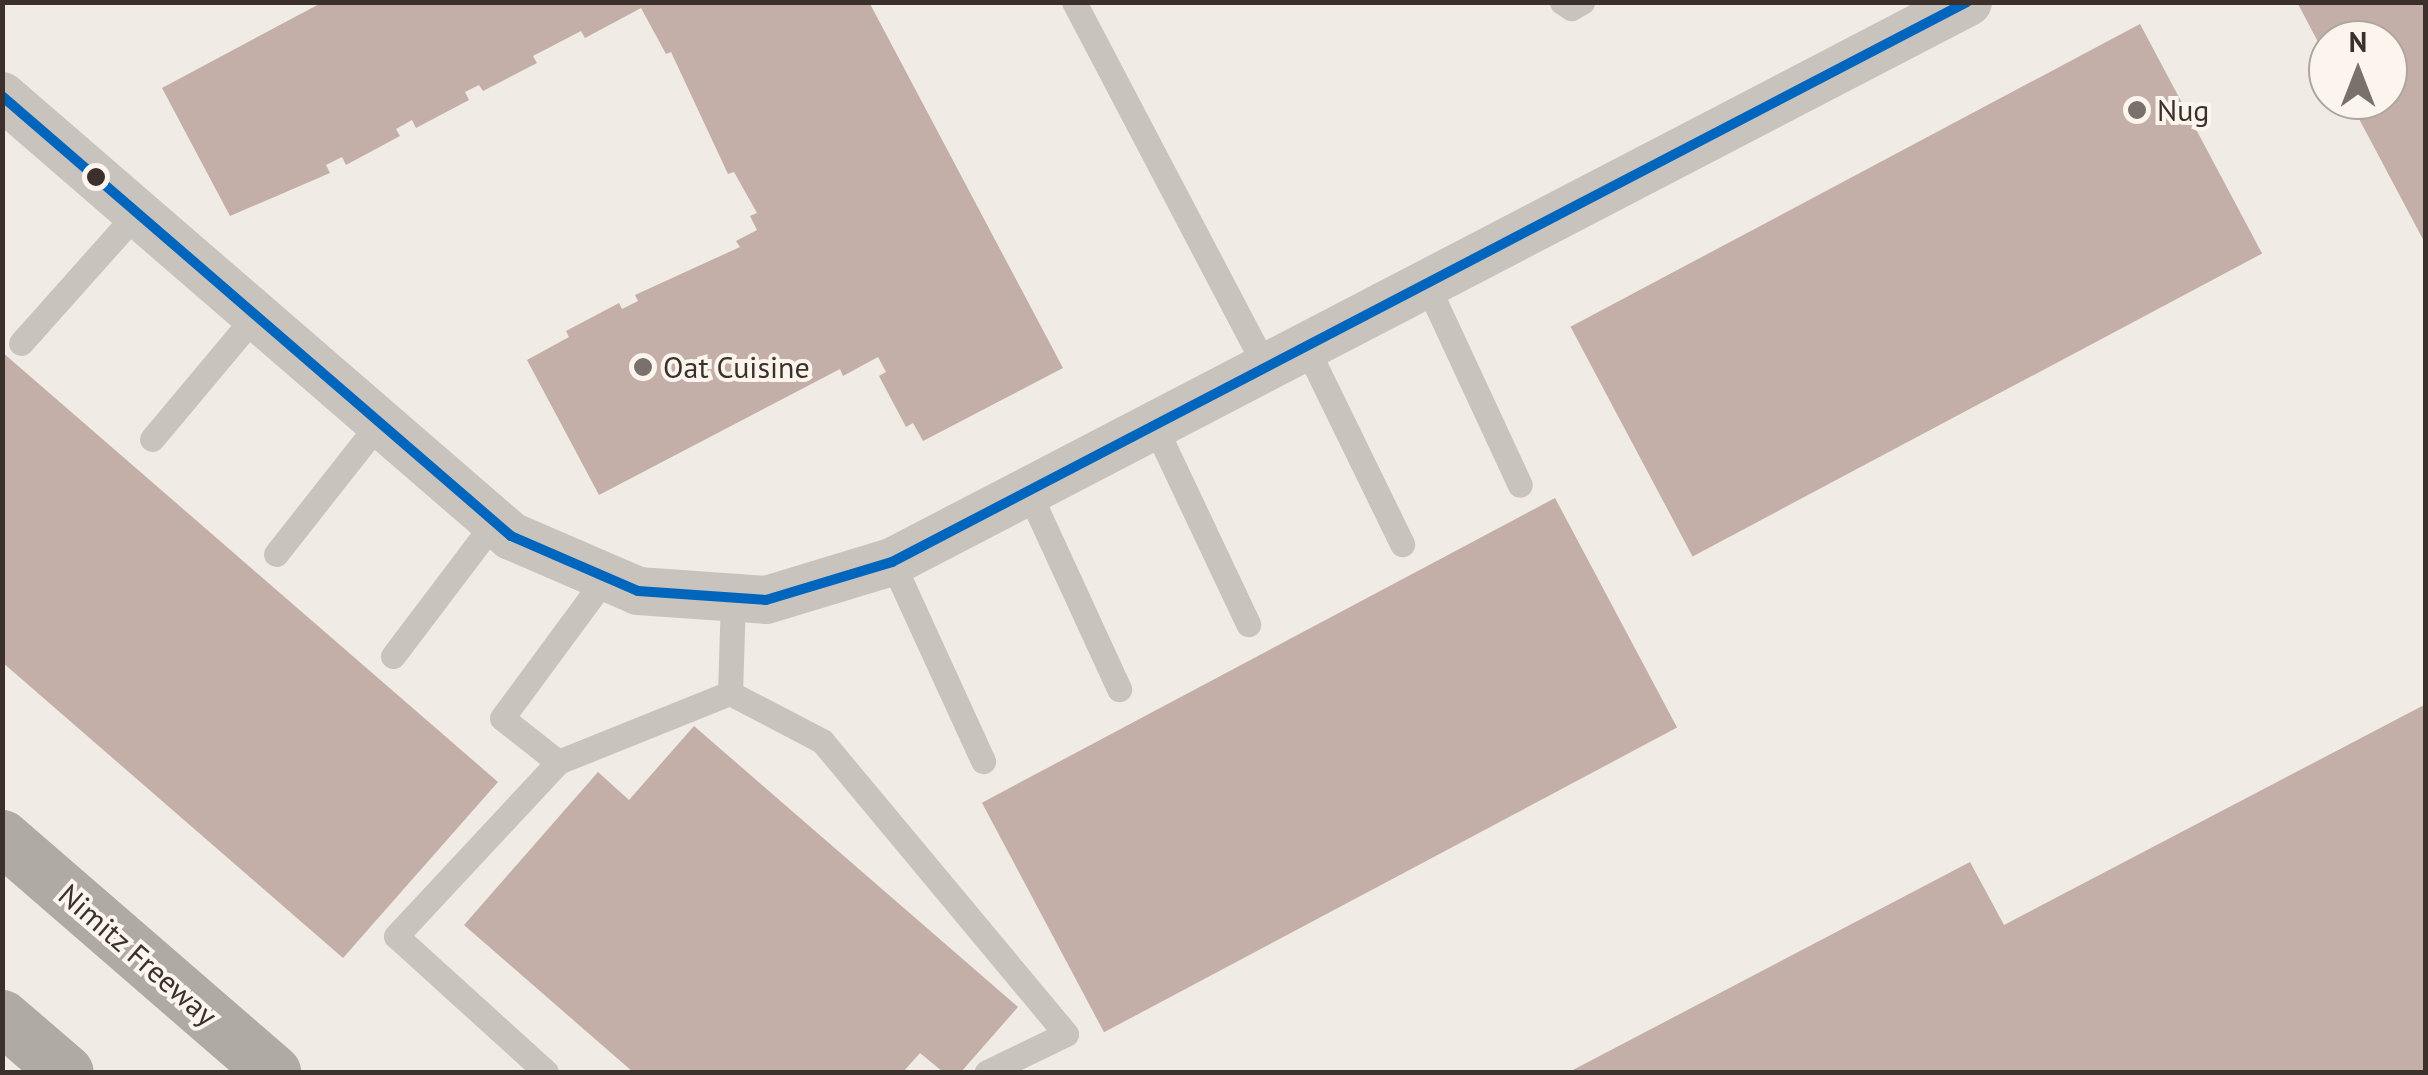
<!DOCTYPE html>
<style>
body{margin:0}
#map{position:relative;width:2428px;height:1075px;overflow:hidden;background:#f0ebe5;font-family:"PT Sans",sans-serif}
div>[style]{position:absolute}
.building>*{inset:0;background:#c3afa7;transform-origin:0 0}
.lane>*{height:25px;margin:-12.5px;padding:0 12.5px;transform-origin:12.5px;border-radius:12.5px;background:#c9c3be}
.street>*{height:48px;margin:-24px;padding:0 24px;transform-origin:24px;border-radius:24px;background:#c9c3be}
.highway>*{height:55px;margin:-27.5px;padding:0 27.5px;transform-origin:27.5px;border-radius:27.5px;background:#afaaa4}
.bus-1>*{height:10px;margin:-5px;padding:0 5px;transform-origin:5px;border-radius:5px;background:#0065bd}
.dots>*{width:28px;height:28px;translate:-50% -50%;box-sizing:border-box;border:5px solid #fbf5ee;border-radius:50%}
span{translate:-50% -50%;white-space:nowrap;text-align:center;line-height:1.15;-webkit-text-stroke:8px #fbf5ee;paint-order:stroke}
.poi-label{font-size:30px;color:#3b302b}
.left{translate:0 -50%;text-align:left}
.street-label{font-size:30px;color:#3b302b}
.frame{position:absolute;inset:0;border:5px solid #3b302b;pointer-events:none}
.north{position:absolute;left:2308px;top:20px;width:100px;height:100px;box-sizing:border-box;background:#fbf5ee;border:2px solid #aea6a0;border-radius:50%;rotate:0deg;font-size:28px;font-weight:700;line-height:40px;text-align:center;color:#3b302b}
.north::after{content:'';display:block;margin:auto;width:35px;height:45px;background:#7a716c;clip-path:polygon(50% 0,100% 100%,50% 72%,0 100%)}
</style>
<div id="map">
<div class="building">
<div style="clip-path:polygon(323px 2px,869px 2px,1063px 368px,923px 441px,913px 423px,906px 427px,879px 376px,886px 372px,878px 357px,843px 376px,840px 369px,599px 495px,527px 360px,569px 337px,566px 331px,619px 303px,622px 309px,638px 301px,635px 295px,740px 247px,736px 241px,757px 230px,750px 216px,757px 213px,734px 172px,728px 174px,671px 52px,666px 54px,641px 8px,585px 38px,581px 31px,533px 56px,537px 63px,483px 91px,479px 85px,465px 92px,469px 100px,416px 128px,412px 120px,396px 129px,400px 136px,346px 165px,342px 157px,326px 165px,330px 173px,230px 216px,162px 88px)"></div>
<div style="clip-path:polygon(2297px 2px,2426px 2px,2426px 245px,2349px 100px,2388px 100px,2388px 40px,2328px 40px,2328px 61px)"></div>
<div style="left:2140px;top:24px;width:260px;height:645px;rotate:62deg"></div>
<div style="clip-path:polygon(2px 352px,498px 782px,343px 958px,2px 662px)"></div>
<div style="left:1555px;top:498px;width:260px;height:649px;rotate:62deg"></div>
<div style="clip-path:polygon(2426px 704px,2426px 1072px,1569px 1072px,1970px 862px,2004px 925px)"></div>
<div style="clip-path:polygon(694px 726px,1018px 1007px,961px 1072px,943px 1072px,920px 1053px,903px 1072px,633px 1072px,464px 925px,598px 772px,629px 800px)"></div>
</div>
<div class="lane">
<div style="left:1074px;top:2px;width:418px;rotate:62.3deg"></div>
<div style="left:1562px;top:2px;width:11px;rotate:34deg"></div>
<div style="left:1571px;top:8px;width:13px;rotate:-29deg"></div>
<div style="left:1428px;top:287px;width:218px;rotate:65.1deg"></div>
<div style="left:21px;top:343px;width:173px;rotate:-48.3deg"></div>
<div style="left:1308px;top:351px;width:215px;rotate:64deg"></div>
<div style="left:1156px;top:429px;width:216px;rotate:64.7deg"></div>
<div style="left:152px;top:439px;width:160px;rotate:-50.1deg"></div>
<div style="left:1029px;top:493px;width:216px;rotate:65.3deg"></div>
<div style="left:276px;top:554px;width:168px;rotate:-51.8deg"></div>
<div style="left:892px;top:562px;width:219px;rotate:65.4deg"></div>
<div style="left:733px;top:598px;width:95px;rotate:91.8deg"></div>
<div style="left:730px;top:693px;width:104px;rotate:27.6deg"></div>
<div style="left:822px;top:741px;width:381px;rotate:50.2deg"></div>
<div style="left:1066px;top:1034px;width:88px;rotate:154.3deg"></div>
<div style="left:393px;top:656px;width:166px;rotate:-52.9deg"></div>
<div style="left:558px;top:762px;width:185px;rotate:-21.9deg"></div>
<div style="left:546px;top:1072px;width:202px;rotate:-137.8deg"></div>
<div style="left:396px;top:936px;width:238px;rotate:-47deg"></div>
<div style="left:558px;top:762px;width:71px;rotate:-141.8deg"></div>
<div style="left:502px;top:718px;width:175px;rotate:-53.6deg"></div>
</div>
<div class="street">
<div style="left:2px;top:96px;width:673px;rotate:40.84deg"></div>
<div style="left:511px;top:536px;width:138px;rotate:23.4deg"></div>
<div style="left:638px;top:591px;width:128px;rotate:4deg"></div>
<div style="left:766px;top:600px;width:132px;rotate:-16.8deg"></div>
<div style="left:892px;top:562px;width:1213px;rotate:-27.49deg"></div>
</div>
<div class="highway">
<div style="left:2px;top:837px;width:359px;rotate:40.9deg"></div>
<div style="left:2px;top:1017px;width:84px;rotate:40.7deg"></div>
</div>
<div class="bus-1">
<div style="left:2px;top:96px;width:673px;rotate:40.84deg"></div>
<div style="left:511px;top:536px;width:138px;rotate:23.4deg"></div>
<div style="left:638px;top:591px;width:128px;rotate:4deg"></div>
<div style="left:766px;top:600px;width:132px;rotate:-16.8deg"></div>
<div style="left:892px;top:562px;width:1212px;rotate:-27.52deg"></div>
</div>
<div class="dots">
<div style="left:2137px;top:110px;background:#7a716c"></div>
<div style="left:96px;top:177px;background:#3b302b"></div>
<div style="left:643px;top:367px;background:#7a716c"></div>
</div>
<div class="poi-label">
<span class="left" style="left:2157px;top:110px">Nug</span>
<span class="left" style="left:663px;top:367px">Oat Cuisine</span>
</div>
<div class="street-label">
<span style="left:138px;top:955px;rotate:41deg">Nimitz Freeway</span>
</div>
<div class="frame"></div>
<div class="north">N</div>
</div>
